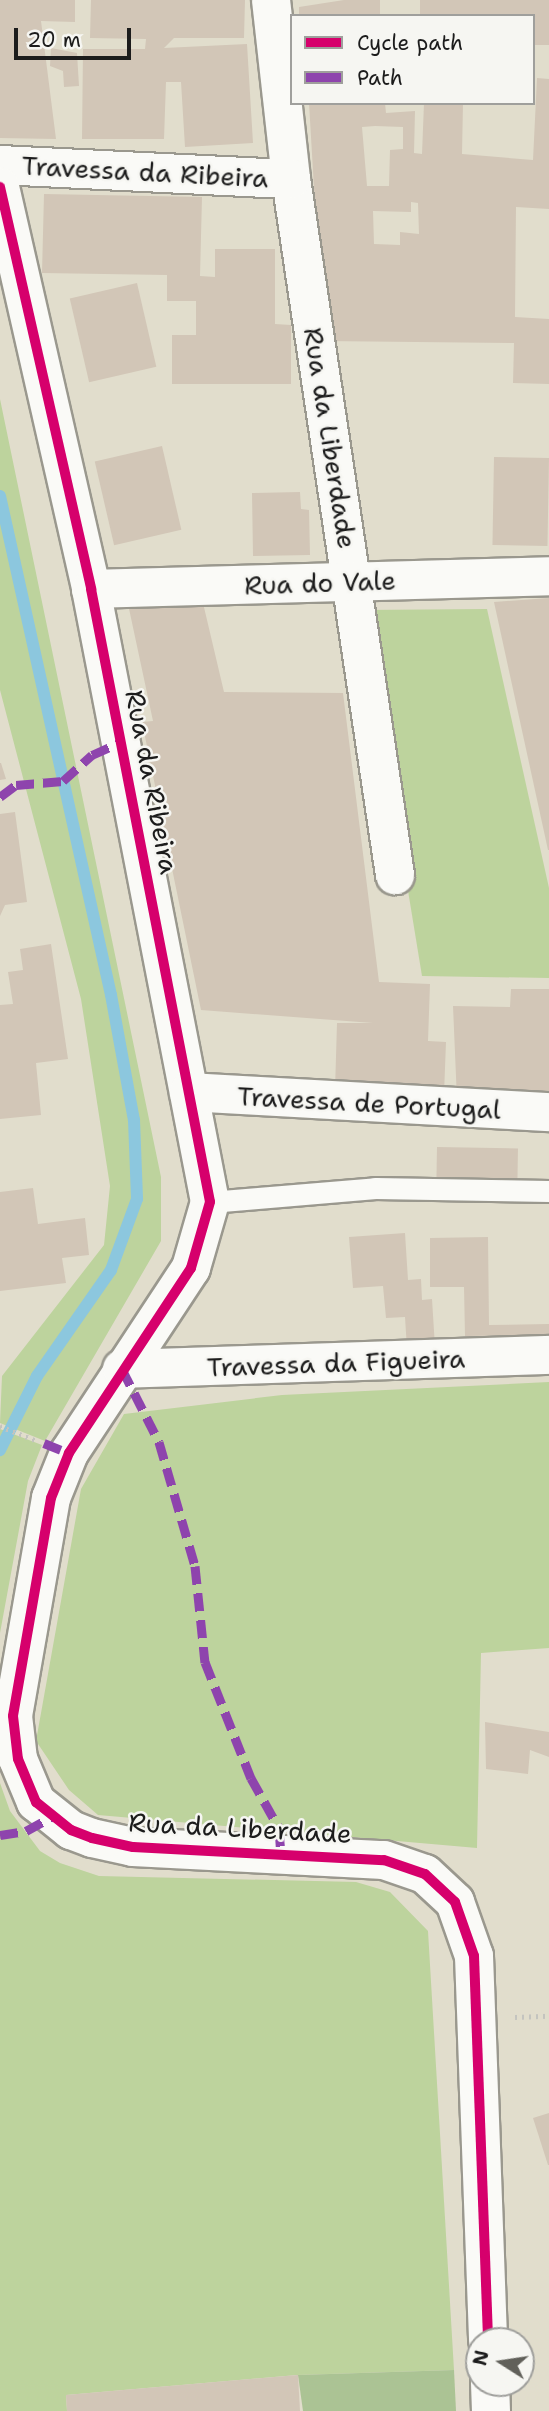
<!DOCTYPE html>
<style>
body{margin:0}
#map{position:relative;width:549px;height:2411px;overflow:hidden;background:#e1ddcc;font-family:"Shantell Sans",sans-serif}
div>[style]{position:absolute}
.green>*{inset:0;background:#bdd39d}
.forest>*{inset:0;background:#abc394}
.stream>*{height:12px;margin:-6px;padding:0 6px;transform-origin:6px;border-radius:6px;background:#8cc7de}
.building>*{inset:0;background:#d2c6b7;transform-origin:0 0}
.path>*{height:4.5px;margin-top:-2.25px;transform-origin:0;background:repeating-linear-gradient(90deg,#c4c4bf 0 2px,transparent 0 7px)}
.roads{filter:drop-shadow(2px 0 #9a988e) drop-shadow(-2px 0 #9a988e) drop-shadow(0 2px #9a988e) drop-shadow(0 -2px #9a988e)}
.service>*{height:21px;margin:-10.5px;padding:0 10.5px;transform-origin:10.5px;border-radius:10.5px;background:#fafaf7}
.minor>*{height:38px;margin:-19px;padding:0 19px;transform-origin:19px;border-radius:19px;background:#fafaf7}
.quiet>*{height:9px;margin-top:-4.5px;transform-origin:0;background:repeating-linear-gradient(90deg,#8e44ad 0 18px,transparent 0 27px)}
.cycleway>*{height:10px;margin:-5px;padding:0 5px;transform-origin:5px;border-radius:5px;background:#d6006c}
span{translate:-50% -50%;white-space:nowrap;text-align:center;line-height:1.15;-webkit-text-stroke:5px #f6f6f2;paint-order:stroke}
.street-label{font-size:26px;color:#1c1c1c}
.legend{position:absolute;left:290px;top:14px;width:245px;height:91px;box-sizing:border-box;background:#f6f6f2;border:2px solid #9f9f9c;margin:0;padding:9px 12px;list-style:none;font-size:21px;color:#1c1c1c}
.legend li{display:flex;align-items:center;gap:14px;height:35px}
.legend b{width:35px;border:2px solid #9f9f9c}
.north{position:absolute;left:465px;top:2327px;width:70px;height:70px;box-sizing:border-box;background:#f6f6f2;border:2px solid #9f9f9c;border-radius:50%;rotate:282deg;font-size:19px;font-weight:700;line-height:28px;text-align:center;color:#1c1c1c}
.north::after{content:'';display:block;margin:auto;width:24px;height:32px;background:#61605a;clip-path:polygon(50% 0,100% 100%,50% 72%,0 100%)}
.scale{position:absolute;left:14px;top:28px;width:117px;height:32px;box-sizing:border-box;border:4px solid #1c1c1c;border-top:0;padding-left:9px;font-size:21px;line-height:24px;white-space:nowrap;color:#1c1c1c;-webkit-text-stroke:5px #f6f6f2;paint-order:stroke}
</style>
<div id="map">
<div class="green">
<div style="clip-path:polygon(0 399px,161px 1177px,161px 1241px,45px 1441px,0 1423px,2px 1376px,104px 1245px,110px 1186px,81px 999px,0 690px)"></div>
<div style="clip-path:polygon(487px 609px,549px 888px,549px 978px,422px 976px,362px 610px)"></div>
<div style="clip-path:polygon(549px 1382px,549px 1648px,481px 1653px,477px 1848px,98px 1815px,69px 1790px,36px 1741px,81px 1489px,124px 1414px,282px 1395px)"></div>
<div style="clip-path:polygon(0 1429px,42px 1445px,28px 1481px,0 1633px)"></div>
<div style="clip-path:polygon(0 1783px,10px 1811px,40px 1851px,60px 1863px,99px 1876px,356px 1882px,390px 1892px,428px 1931px,454px 2370px,297px 2375px,66px 2395px,67px 2411px,0 2411px)"></div>
</div>
<div class="forest">
<div style="clip-path:polygon(454px 2370px,456px 2411px,303px 2411px,298px 2375px)"></div>
</div>
<div class="stream">
<div style="left:0;top:496px;width:511px;rotate:77.46deg"></div>
<div style="left:111px;top:995px;width:127px;rotate:79.6deg"></div>
<div style="left:134px;top:1120px;width:79px;rotate:87.8deg"></div>
<div style="left:137px;top:1199px;width:76px;rotate:110.1deg"></div>
<div style="left:111px;top:1270px;width:129px;rotate:124.9deg"></div>
<div style="left:37px;top:1376px;width:83px;rotate:116.6deg"></div>
</div>
<div class="building">
<div style="clip-path:polygon(0 0,75px 0,75px 22px,41px 21px,56px 139px,0 138px)"></div>
<div style="clip-path:polygon(91px 0,245px 0,244px 38px,174px 38px,164px 48px,247px 44px,253px 143px,185px 147px,181px 82px,166px 82px,164px 139px,82px 139px,83px 49px,145px 49px,146px 39px,90px 38px)"></div>
<div style="clip-path:polygon(344px 0,380px 0,380px 16px,299px 16px,299px 7px)"></div>
<div style="clip-path:polygon(420px 0,549px 0,549px 45px,533px 45px,533px 16px,420px 16px)"></div>
<div style="clip-path:polygon(51px 48px,77px 53px,79px 86px,64px 87px,63px 71px,50px 66px)"></div>
<div style="clip-path:polygon(evenodd,537px 78px,549px 79px,549px 209px,516px 207px,515px 317px,549px 319px,549px 384px,513px 383px,514px 343px,323px 341px,309px 103px,385px 103px,386px 113px,415px 111px,414px 153px,422px 154px,424px 103px,463px 103px,462px 154px,533px 160px,537px 78px,375px 126px,403px 127px,403px 149px,390px 150px,389px 186px,367px 186px,362px 127px,375px 126px,537px 78px,411px 202px,418px 203px,419px 234px,400px 232px,400px 245px,374px 244px,373px 211px,411px 212px,411px 202px)"></div>
<div style="clip-path:polygon(44px 194px,202px 197px,200px 276px,215px 277px,215px 249px,275px 249px,275px 324px,291px 325px,291px 384px,172px 384px,172px 335px,196px 335px,196px 301px,167px 301px,167px 275px,42px 273px)"></div>
<div style="left:137px;top:283px;width:86px;height:69px;rotate:77deg"></div>
<div style="left:162px;top:446px;width:86px;height:69px;rotate:77deg"></div>
<div style="left:494px;top:457px;width:55px;height:88px;rotate:1deg"></div>
<div style="clip-path:polygon(300px 492px,301px 509px,309px 510px,310px 555px,253px 556px,252px 493px)"></div>
<div style="clip-path:polygon(549px 598px,549px 850px,548px 850px,494px 602px)"></div>
<div style="clip-path:polygon(203px 603px,224px 692px,343px 693px,379px 982px,430px 984px,428px 1041px,446px 1042px,444px 1094px,335px 1090px,337px 1023px,373px 1023px,201px 1010px,142px 722px,153px 721px,128px 604px)"></div>
<div style="clip-path:polygon(0 763px,1px 763px,6px 779px,0 780px)"></div>
<div style="clip-path:polygon(15px 812px,27px 902px,5px 905px,0 916px,0 814px)"></div>
<div style="clip-path:polygon(51px 944px,68px 1059px,36px 1063px,41px 1115px,0 1119px,0 1005px,13px 1004px,8px 972px,23px 970px,20px 949px)"></div>
<div style="clip-path:polygon(511px 989px,549px 989px,549px 1102px,457px 1100px,453px 1006px,510px 1007px)"></div>
<div style="left:437px;top:1147px;width:81px;height:31px;rotate:1deg"></div>
<div style="clip-path:polygon(33px 1188px,38px 1224px,85px 1218px,89px 1255px,62px 1258px,66px 1283px,0 1291px,0 1192px)"></div>
<div style="clip-path:polygon(405px 1233px,408px 1280px,421px 1279px,422px 1300px,432px 1299px,435px 1347px,407px 1349px,405px 1317px,386px 1318px,383px 1286px,353px 1288px,349px 1237px)"></div>
<div style="clip-path:polygon(488px 1237px,489px 1325px,549px 1324px,549px 1335px,465px 1336px,464px 1287px,430px 1287px,430px 1238px)"></div>
<div style="clip-path:polygon(485px 1722px,549px 1732px,549px 1757px,530px 1750px,528px 1774px,486px 1769px)"></div>
<div style="clip-path:polygon(549px 2113px,549px 2165px,548px 2165px,533px 2118px)"></div>
<div style="clip-path:polygon(298px 2375px,300px 2411px,67px 2411px,66px 2395px)"></div>
</div>
<div class="path">
<div style="left:0;top:1426px;width:38px;rotate:22deg"></div>
<div style="left:515px;top:2017px;width:34px;rotate:-2deg"></div>
</div>
<div class="roads">
<div class="service">
<div style="left:210px;top:1202px;width:166px;rotate:-4.8deg"></div>
<div style="left:375px;top:1188px;width:174px;rotate:1deg"></div>
</div>
<div class="minor">
<div style="left:271px;top:0;width:180px;rotate:83.6deg"></div>
<div style="left:291px;top:179px;width:704px;rotate:81.5deg"></div>
<div style="left:0;top:165px;width:291px;rotate:2.8deg"></div>
<div style="left:0;top:187px;width:412px;rotate:77.2deg"></div>
<div style="left:91px;top:589px;width:624px;rotate:79.01deg"></div>
<div style="left:210px;top:1202px;width:69px;rotate:106.1deg"></div>
<div style="left:191px;top:1268px;width:222px;rotate:123.4deg"></div>
<div style="left:69px;top:1453px;width:48px;rotate:111.8deg"></div>
<div style="left:51px;top:1498px;width:221px;rotate:99.9deg"></div>
<div style="left:13px;top:1716px;width:43px;rotate:83.4deg"></div>
<div style="left:18px;top:1759px;width:47px;rotate:67.3deg"></div>
<div style="left:36px;top:1802px;width:45px;rotate:38.7deg"></div>
<div style="left:71px;top:1830px;width:22px;rotate:21deg"></div>
<div style="left:92px;top:1838px;width:42px;rotate:12.4deg"></div>
<div style="left:133px;top:1847px;width:251px;rotate:3deg"></div>
<div style="left:384px;top:1860px;width:43px;rotate:18.9deg"></div>
<div style="left:425px;top:1874px;width:41px;rotate:43deg"></div>
<div style="left:455px;top:1902px;width:57px;rotate:70.6deg"></div>
<div style="left:474px;top:1956px;width:385px;rotate:87.9deg"></div>
<div style="left:91px;top:589px;width:458px;rotate:-1.6deg"></div>
<div style="left:189px;top:1092px;width:361px;rotate:3.2deg"></div>
<div style="left:122px;top:1369px;width:427px;rotate:-1.9deg"></div>
<div style="left:490px;top:2383px;width:28px;rotate:88deg"></div>
</div>
</div>
<div class="quiet">
<div style="left:0;top:797px;width:20px;rotate:-37deg"></div>
<div style="left:16px;top:785px;width:47px;rotate:-4.9deg"></div>
<div style="left:63px;top:781px;width:39px;rotate:-42deg"></div>
<div style="left:92px;top:755px;width:32px;rotate:-24deg"></div>
<div style="left:122px;top:1369px;width:82px;rotate:63.1deg"></div>
<div style="left:159px;top:1442px;width:129px;rotate:73.8deg"></div>
<div style="left:195px;top:1566px;width:97px;rotate:84.1deg"></div>
<div style="left:205px;top:1662px;width:125px;rotate:68.4deg"></div>
<div style="left:251px;top:1778px;width:57px;rotate:60.8deg"></div>
<div style="left:279px;top:1828px;width:26px;rotate:86deg"></div>
<div style="left:44px;top:1443px;width:27px;rotate:22deg"></div>
<div style="left:0;top:1835px;width:26px;rotate:-9deg"></div>
<div style="left:26px;top:1831px;width:29px;rotate:-29deg"></div>
</div>
<div class="cycleway">
<div style="left:0;top:187px;width:412px;rotate:77.2deg"></div>
<div style="left:91px;top:589px;width:624px;rotate:79.01deg"></div>
<div style="left:210px;top:1202px;width:69px;rotate:106.1deg"></div>
<div style="left:191px;top:1268px;width:222px;rotate:123.4deg"></div>
<div style="left:69px;top:1453px;width:48px;rotate:111.8deg"></div>
<div style="left:51px;top:1498px;width:221px;rotate:99.9deg"></div>
<div style="left:13px;top:1716px;width:43px;rotate:83.4deg"></div>
<div style="left:18px;top:1759px;width:47px;rotate:67.3deg"></div>
<div style="left:36px;top:1802px;width:45px;rotate:38.7deg"></div>
<div style="left:71px;top:1830px;width:22px;rotate:21deg"></div>
<div style="left:92px;top:1838px;width:42px;rotate:12.4deg"></div>
<div style="left:133px;top:1847px;width:251px;rotate:3deg"></div>
<div style="left:384px;top:1860px;width:43px;rotate:18.9deg"></div>
<div style="left:425px;top:1874px;width:41px;rotate:43deg"></div>
<div style="left:455px;top:1902px;width:57px;rotate:70.6deg"></div>
<div style="left:474px;top:1956px;width:385px;rotate:87.9deg"></div>
</div>
<div class="street-label">
<span style="left:145px;top:172px;rotate:3deg">Travessa da Ribeira</span>
<span style="left:330px;top:438px;rotate:81deg">Rua da Liberdade</span>
<span style="left:320px;top:583px;rotate:-2deg">Rua do Vale</span>
<span style="left:152px;top:782px;rotate:79deg">Rua da Ribeira</span>
<span style="left:369px;top:1103px;rotate:3deg">Travessa de Portugal</span>
<span style="left:336px;top:1363px;rotate:-2deg">Travessa da Figueira</span>
<span style="left:240px;top:1828px;rotate:3deg">Rua da Liberdade</span>
</div>
<ul class="legend">
<li><b style="height:9px;background:#d6006c"></b>Cycle path</li>
<li><b style="height:9px;background:#8e44ad"></b>Path</li>
</ul>
<div class="north">N</div>
<div class="scale">20 m</div>
</div>
